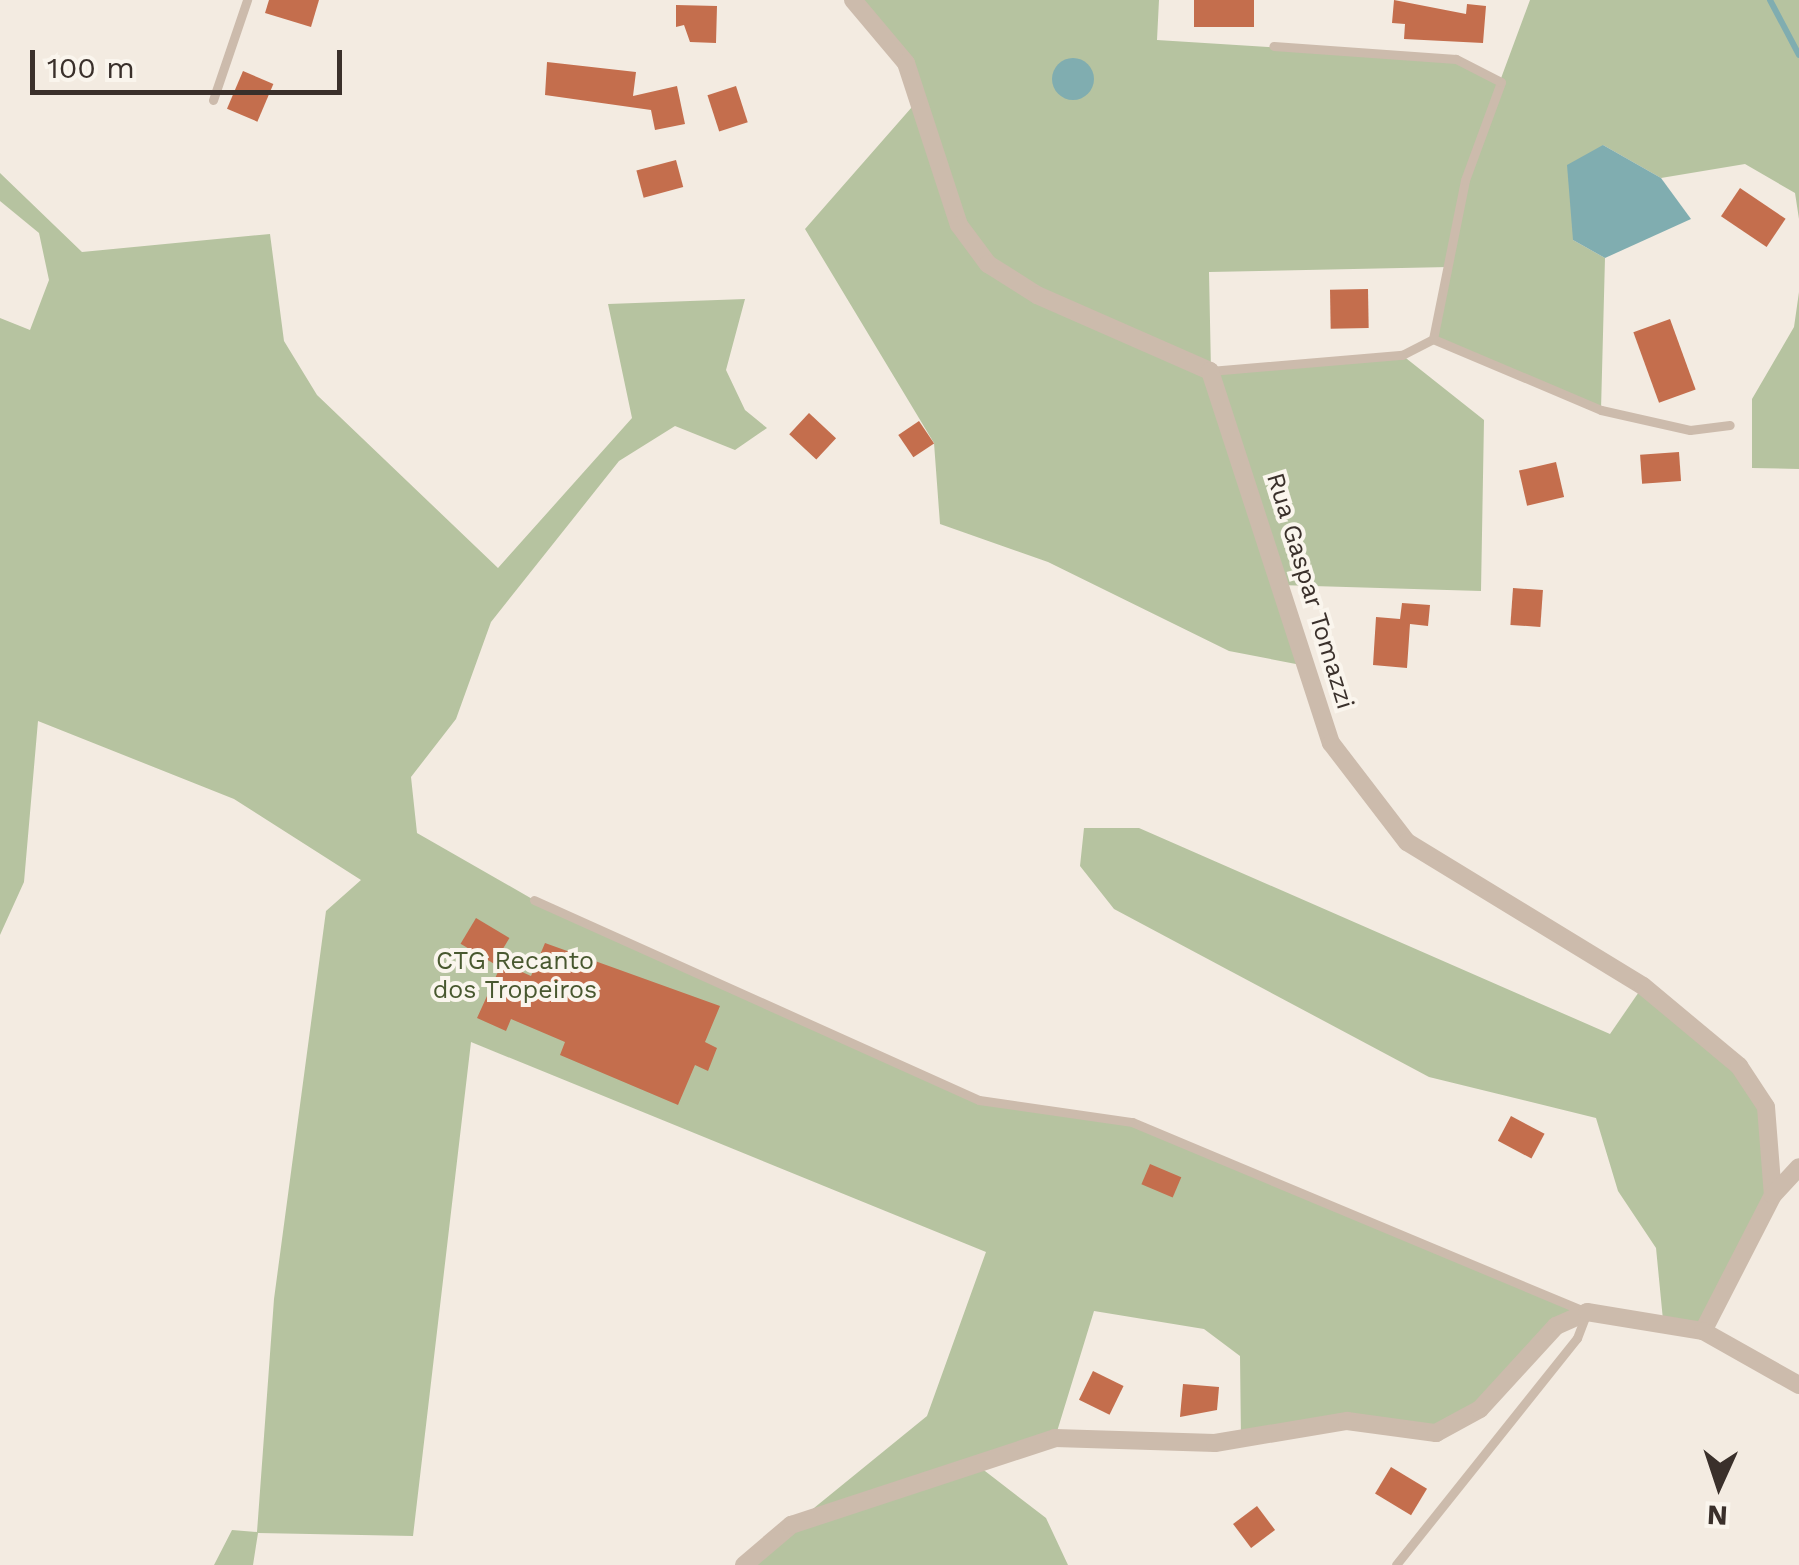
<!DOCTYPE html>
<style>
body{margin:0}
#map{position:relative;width:1799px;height:1565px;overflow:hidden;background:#f3ebe1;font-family:"Work Sans",sans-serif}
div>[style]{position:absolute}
.green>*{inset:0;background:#b6c3a0}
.water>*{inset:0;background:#80adb0}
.round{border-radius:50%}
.stream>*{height:6px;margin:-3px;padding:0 3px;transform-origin:3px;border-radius:3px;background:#80adb0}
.building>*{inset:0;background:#c46e4d;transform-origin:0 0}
.lane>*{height:9px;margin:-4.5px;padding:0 4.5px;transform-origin:4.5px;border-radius:4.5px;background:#ccbbac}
.street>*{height:18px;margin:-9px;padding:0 9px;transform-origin:9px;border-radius:9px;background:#ccbbac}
span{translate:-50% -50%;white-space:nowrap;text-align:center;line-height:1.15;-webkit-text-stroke:8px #faf5ed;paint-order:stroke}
.street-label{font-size:25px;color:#3a302b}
.park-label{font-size:25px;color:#48582f}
.north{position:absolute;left:1669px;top:1435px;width:100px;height:100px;-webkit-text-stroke:8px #faf5ed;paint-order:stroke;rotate:183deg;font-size:28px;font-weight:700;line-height:40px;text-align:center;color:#3a302b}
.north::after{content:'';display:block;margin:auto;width:35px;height:45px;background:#3a302b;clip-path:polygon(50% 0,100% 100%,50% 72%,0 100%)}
.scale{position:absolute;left:30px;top:50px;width:312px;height:45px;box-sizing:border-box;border:5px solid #3a302b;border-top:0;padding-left:12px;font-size:30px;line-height:35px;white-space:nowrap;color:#3a302b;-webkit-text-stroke:8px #faf5ed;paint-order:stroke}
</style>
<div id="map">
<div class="green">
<div style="clip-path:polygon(853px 0,1159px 0,1157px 40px,1456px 59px,1500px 81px,1530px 0,1799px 0,1799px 219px,1795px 193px,1745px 164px,1661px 178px,1603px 145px,1573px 240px,1605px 258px,1601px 410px,1433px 339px,1449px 267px,1209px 272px,1211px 371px,1402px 355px,1484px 420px,1481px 591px,1279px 585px,1301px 665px,1229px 651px,1048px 562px,940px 524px,934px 443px,805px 229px,919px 99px,906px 63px)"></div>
<div style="clip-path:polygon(0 173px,82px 252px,270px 234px,284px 341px,317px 395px,498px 568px,632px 418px,608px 304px,745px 299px,726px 370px,745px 410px,767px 428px,735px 450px,675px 426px,619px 461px,491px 622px,456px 719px,411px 777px,417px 833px,534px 900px,979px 1100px,1132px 1122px,1587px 1312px,1556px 1326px,1480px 1409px,1436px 1433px,1347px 1421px,1241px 1440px,1240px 1356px,1204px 1329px,1094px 1311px,1055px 1438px,972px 1461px,1046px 1518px,1068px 1565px,744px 1565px,927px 1416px,986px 1252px,471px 1042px,413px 1536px,258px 1533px,253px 1565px,214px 1565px,232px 1530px,257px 1532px,274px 1299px,326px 911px,361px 880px,234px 799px,38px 721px,24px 882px,0 935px,0 318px,30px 330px,49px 280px,39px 233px,0 201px)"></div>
<div style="clip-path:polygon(1799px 292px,1799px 469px,1752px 468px,1752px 399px,1794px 327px)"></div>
<div style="clip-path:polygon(1084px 828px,1139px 828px,1610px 1034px,1643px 986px,1704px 1034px,1766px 1107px,1773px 1195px,1703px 1331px,1663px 1320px,1656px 1248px,1618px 1191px,1596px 1118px,1429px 1077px,1114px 909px,1080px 866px)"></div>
</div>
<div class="water">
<div class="round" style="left:1052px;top:58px;width:42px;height:42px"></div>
<div style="clip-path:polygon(1603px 145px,1661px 178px,1691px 219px,1605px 258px,1573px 240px,1567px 165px)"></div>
</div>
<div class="stream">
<div style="left:1770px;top:0;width:62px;rotate:62.2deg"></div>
</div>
<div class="building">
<div style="clip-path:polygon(269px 0,319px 0,311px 27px,265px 13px)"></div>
<div style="left:1194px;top:0;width:60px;height:27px"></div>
<div style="clip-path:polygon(1394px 0,1466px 14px,1467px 4px,1486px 6px,1483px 43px,1404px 39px,1405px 24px,1392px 23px)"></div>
<div style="clip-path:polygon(676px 5px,717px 6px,716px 43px,690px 42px,684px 25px,676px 27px)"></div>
<div style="clip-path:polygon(547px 62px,636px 72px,633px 96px,677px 86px,685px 124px,655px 130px,651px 110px,545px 95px)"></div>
<div style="left:243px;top:71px;width:33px;height:41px;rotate:23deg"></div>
<div style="left:736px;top:86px;width:38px;height:30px;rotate:72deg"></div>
<div style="left:676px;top:160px;width:28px;height:41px;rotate:75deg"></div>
<div style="left:1740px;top:188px;width:55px;height:34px;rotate:34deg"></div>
<div style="left:1368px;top:289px;width:39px;height:38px;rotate:89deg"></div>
<div style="left:1670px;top:319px;width:75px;height:39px;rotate:70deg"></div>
<div style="left:809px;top:413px;width:37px;height:29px;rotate:43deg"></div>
<div style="left:919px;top:421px;width:27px;height:25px;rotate:56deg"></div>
<div style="left:1679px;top:452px;width:29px;height:39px;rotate:86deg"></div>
<div style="left:1556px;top:462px;width:36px;height:38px;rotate:77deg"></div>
<div style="left:1513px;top:588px;width:30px;height:37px;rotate:4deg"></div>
<div style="clip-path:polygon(1402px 603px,1430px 605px,1428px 626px,1410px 624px,1407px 668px,1373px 665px,1376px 617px,1400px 619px)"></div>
<div style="left:476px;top:918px;width:39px;height:30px;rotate:31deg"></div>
<div style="clip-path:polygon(545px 943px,720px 1006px,705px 1042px,717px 1048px,708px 1071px,695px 1065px,678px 1105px,560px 1055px,565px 1042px,511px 1019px,506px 1031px,477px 1018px,502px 963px,531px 976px)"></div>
<div style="left:1511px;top:1116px;width:38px;height:28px;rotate:28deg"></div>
<div style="left:1150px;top:1164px;width:34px;height:22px;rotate:23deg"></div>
<div style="left:1093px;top:1371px;width:34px;height:32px;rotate:26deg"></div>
<div style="clip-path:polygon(1183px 1384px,1219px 1387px,1217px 1410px,1180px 1417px)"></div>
<div style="left:1391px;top:1467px;width:42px;height:31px;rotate:31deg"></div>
<div style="left:1257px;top:1506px;width:30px;height:30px;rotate:53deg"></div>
</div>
<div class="lane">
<div style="left:213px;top:100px;width:106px;rotate:-71.2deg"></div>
<div style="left:1433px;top:339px;width:182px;rotate:22.9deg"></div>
<div style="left:1601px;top:410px;width:91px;rotate:12.7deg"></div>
<div style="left:1690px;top:430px;width:40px;rotate:-7.1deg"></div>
<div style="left:1210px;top:371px;width:193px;rotate:-4.8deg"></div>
<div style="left:1402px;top:355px;width:35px;rotate:-27deg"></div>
<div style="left:1433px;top:339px;width:162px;rotate:-78.6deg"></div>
<div style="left:1465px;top:180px;width:104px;rotate:-69.8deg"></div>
<div style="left:1501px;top:82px;width:51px;rotate:-152.9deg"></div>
<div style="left:1456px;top:59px;width:183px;rotate:-175.9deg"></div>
<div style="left:534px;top:900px;width:488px;rotate:24.2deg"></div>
<div style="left:979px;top:1100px;width:155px;rotate:8.2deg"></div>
<div style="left:1132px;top:1122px;width:493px;rotate:22.7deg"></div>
<div style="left:1587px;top:1312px;width:28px;rotate:111deg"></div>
<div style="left:1577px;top:1338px;width:290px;rotate:128.6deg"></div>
</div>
<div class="street">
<div style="left:853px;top:0;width:82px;rotate:49.9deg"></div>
<div style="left:906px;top:63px;width:170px;rotate:71.9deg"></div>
<div style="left:959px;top:225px;width:49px;rotate:53.4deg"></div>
<div style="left:988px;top:264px;width:58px;rotate:32.3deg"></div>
<div style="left:1037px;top:295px;width:189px;rotate:23.7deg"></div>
<div style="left:1210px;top:371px;width:391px;rotate:72deg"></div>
<div style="left:1331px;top:743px;width:125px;rotate:52.5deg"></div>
<div style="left:1407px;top:842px;width:276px;rotate:31.4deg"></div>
<div style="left:1643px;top:986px;width:125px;rotate:39.8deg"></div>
<div style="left:1739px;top:1066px;width:49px;rotate:56.6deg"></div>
<div style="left:1766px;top:1107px;width:88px;rotate:85.5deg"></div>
<div style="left:1773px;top:1195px;width:153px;rotate:117.2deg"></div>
<div style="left:1773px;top:1195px;width:38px;rotate:-47deg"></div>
<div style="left:744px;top:1565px;width:62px;rotate:-40.4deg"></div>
<div style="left:791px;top:1525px;width:278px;rotate:-18.2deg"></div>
<div style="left:1055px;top:1438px;width:160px;rotate:1.8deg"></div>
<div style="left:1215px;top:1443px;width:134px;rotate:-9.5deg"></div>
<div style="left:1347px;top:1421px;width:90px;rotate:7.7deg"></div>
<div style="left:1436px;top:1433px;width:50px;rotate:-28.6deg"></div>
<div style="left:1480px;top:1409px;width:113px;rotate:-47.5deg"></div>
<div style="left:1556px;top:1326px;width:34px;rotate:-24deg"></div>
<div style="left:1587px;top:1312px;width:118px;rotate:9.3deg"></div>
<div style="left:1703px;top:1331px;width:110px;rotate:29.4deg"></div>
</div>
<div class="street-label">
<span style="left:1310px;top:591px;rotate:73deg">Rua Gaspar Tomazzi</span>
</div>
<div class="park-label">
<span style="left:515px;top:976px">CTG Recanto<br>dos Tropeiros</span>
</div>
<div class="north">N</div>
<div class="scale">100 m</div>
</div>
